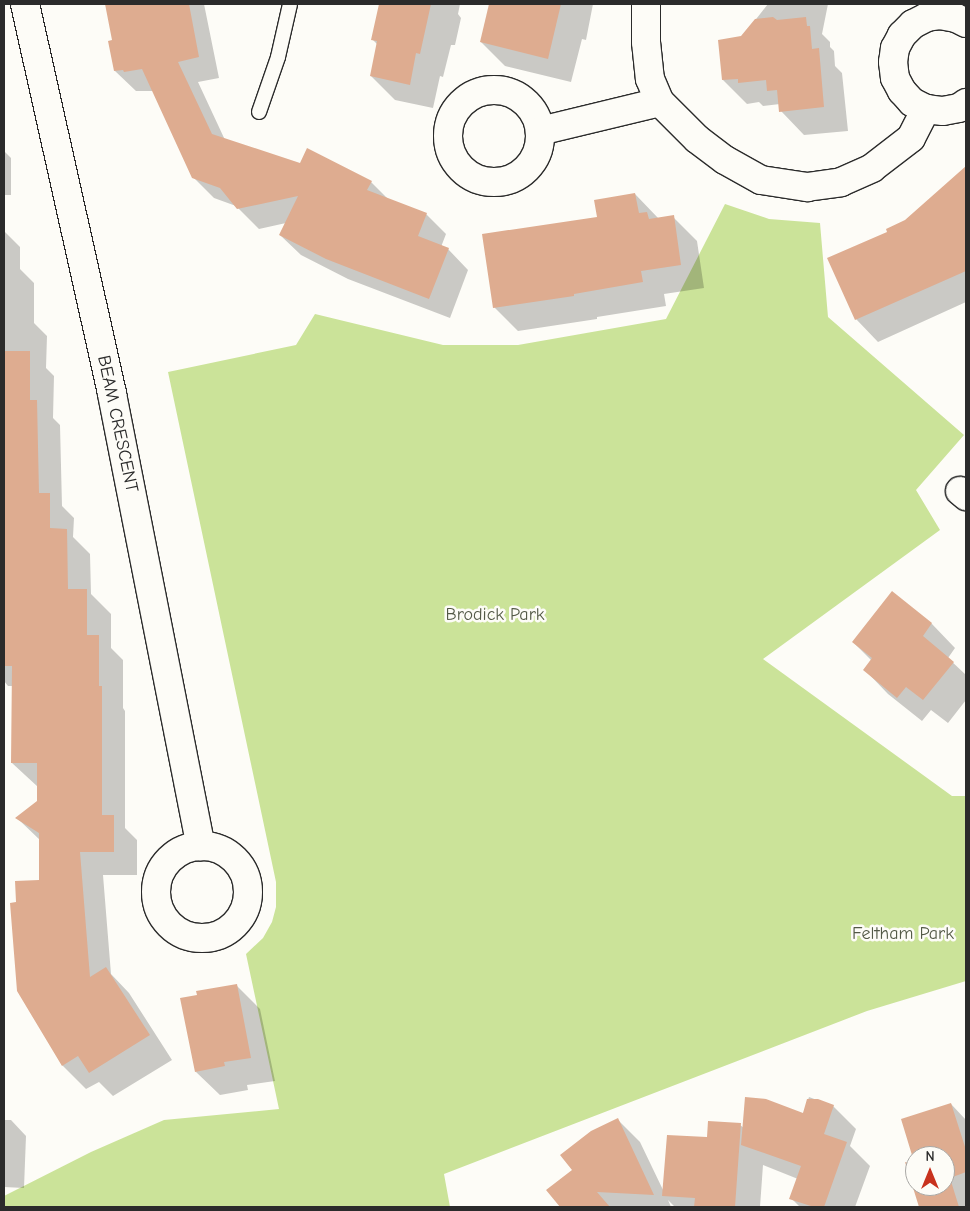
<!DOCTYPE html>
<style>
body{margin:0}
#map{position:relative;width:970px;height:1211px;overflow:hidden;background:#fdfcf7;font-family:"Comic Neue",sans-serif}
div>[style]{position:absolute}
.green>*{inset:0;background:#cbe399}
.shadow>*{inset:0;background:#0003}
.building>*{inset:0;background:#deac90}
.roads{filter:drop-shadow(1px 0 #2b2b2b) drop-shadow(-1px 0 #2b2b2b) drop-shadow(0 1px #2b2b2b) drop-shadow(0 -1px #2b2b2b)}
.lane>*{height:14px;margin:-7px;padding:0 7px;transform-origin:7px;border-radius:7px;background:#fdfcf7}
.street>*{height:28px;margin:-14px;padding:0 14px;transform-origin:14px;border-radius:14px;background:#fdfcf7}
.street>.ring{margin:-14px;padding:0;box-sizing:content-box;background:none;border:28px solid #fdfcf7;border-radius:50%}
span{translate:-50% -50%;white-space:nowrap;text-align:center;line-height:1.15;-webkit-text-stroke:5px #fdfcf7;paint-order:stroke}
.street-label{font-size:18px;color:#2b2b2b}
.park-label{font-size:18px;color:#535946}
.frame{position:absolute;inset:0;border:5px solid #2b2b2b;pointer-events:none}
.north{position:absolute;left:905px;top:1146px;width:50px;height:50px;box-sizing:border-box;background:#fdfcf7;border:1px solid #a9a8a5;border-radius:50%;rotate:0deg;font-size:14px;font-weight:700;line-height:20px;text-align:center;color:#2b2b2b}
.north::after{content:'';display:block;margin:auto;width:18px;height:22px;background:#c8321e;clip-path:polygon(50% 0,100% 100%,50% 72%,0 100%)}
</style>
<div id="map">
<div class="green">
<div style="clip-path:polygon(725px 204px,769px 219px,820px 223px,828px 317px,964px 435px,916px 490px,940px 530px,763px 659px,952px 796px,966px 796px,966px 981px,867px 1011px,444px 1174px,450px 1207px,4px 1207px,4px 1196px,91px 1152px,164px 1120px,279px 1109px,246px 954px,263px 938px,272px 922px,276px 907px,276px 882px,168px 372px,296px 345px,315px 314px,443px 345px,518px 345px,666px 319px)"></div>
</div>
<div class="shadow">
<div style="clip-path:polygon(106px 4px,204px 4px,219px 78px,198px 82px,225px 140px,300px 165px,371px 182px,388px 199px,426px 214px,446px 234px,441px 247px,448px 249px,468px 270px,450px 318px,348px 279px,301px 255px,280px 235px,286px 223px,259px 229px,236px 206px,214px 198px,193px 177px,153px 91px,136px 91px,115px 71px,114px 40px)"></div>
<div style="clip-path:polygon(381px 4px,460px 4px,458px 14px,461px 18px,455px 45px,451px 45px,443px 77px,440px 76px,433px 108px,395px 100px,371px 76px,378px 45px,373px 40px)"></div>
<div style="clip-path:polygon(490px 4px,593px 4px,586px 40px,582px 39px,571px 82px,505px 66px,481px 42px)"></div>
<div style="clip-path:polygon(766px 4px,828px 4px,822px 34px,830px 42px,830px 47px,834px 51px,835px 66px,842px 73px,848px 131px,804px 135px,781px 111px,780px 104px,763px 106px,759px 102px,747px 104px,723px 80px,742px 37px,768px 4px)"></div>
<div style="clip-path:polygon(4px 151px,11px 158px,11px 195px,4px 195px)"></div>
<div style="clip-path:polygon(966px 167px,966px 302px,878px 342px,856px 319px,889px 233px,906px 221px)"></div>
<div style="clip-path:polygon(635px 194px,659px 219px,673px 217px,697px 241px,704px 288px,664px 294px,666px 306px,597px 317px,597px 319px,518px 331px,494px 307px,598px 218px)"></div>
<div style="clip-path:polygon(4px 231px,20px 247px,20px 269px,34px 283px,34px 323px,47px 336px,46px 368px,54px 376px,53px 418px,60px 425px,62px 506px,74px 518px,73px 537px,90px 554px,91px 594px,111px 614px,111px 648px,123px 660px,123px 708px,125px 711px,125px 828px,137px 840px,137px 875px,103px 875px,111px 974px,129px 993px,172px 1060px,113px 1096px,99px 1082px,86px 1089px,63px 1066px,18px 903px,41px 881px,41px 841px,17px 818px,38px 802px,38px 787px,12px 763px,13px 686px,8px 686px,4px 681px)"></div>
<div style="clip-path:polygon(892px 593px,932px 624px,955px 648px,948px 658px,966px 675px,966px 700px,948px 723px,931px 710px,922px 721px,888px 694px,865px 670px,872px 661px,853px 642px)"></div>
<div style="clip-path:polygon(236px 985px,260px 1009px,275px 1081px,247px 1085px,248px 1090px,220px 1095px,196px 1072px)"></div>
<div style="clip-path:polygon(809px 1097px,833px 1106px,856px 1129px,850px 1146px,870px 1166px,855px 1207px,800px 1207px,791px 1198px,798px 1179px,763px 1165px,760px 1207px,675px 1207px,668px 1200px,671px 1207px,562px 1207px,552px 1196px,618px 1120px,640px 1142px,664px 1192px,708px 1139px,740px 1125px,744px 1128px,803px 1114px)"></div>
<div style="clip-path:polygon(951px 1104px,966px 1120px,966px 1207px,920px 1207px,906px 1164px,915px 1167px,915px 1186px,945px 1186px,945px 1156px,915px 1156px,915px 1161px,902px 1120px)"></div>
<div style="clip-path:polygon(4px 1120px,11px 1120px,26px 1136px,24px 1188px,4px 1187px)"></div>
</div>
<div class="building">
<div style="clip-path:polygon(105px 4px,189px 4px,199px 57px,178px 62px,212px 134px,300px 163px,307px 148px,372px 181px,367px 190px,427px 213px,418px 236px,449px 248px,429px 299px,326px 259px,279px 235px,298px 196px,237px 209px,220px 188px,192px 178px,142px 69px,124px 72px,123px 70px,114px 71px,108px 41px,112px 40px)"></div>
<div style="clip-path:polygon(379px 4px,431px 4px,420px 54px,416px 53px,410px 85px,370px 76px,377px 41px,371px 40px)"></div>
<div style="clip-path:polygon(489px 4px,561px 4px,548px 59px,480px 42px)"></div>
<div style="clip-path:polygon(773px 17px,777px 20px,806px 17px,807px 26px,810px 26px,812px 49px,819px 48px,824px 107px,779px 112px,777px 90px,767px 91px,766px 80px,738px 83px,738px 79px,722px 80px,718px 40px,741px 36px,755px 19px)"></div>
<div style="clip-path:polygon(966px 166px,966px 271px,855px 320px,827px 258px,887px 232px,886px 229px,905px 220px)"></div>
<div style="clip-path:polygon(635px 193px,639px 213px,647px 212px,649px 219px,674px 215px,681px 265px,641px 271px,643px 282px,574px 294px,574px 296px,493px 308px,482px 234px,597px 217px,594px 200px)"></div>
<div style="clip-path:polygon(4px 351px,30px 351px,30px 400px,37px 400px,39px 493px,50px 493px,50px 528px,67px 529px,68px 589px,87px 589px,87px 635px,99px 635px,99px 686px,102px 686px,102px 815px,114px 815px,114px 852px,80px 852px,90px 977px,106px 967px,150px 1035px,89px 1073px,78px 1056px,62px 1066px,17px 991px,10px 903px,16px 902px,15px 881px,39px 880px,39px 833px,15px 818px,37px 801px,37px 763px,11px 763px,12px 666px,4px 666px)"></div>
<div style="clip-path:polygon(892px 591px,932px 623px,923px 636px,954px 662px,923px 700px,906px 687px,897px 698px,863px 670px,872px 658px,852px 642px)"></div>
<div style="clip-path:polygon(237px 984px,251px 1058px,224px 1062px,225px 1066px,195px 1072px,180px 998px,197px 995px,196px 991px)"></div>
<div style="clip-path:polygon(745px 1097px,766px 1099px,803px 1113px,807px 1099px,818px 1099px,834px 1105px,824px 1134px,847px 1142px,824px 1207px,814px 1207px,789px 1199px,801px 1166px,741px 1145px)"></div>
<div style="clip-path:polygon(evenodd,951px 1103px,966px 1150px,966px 1172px,950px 1178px,959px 1207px,919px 1207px,905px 1162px,915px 1165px,901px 1119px,951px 1103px,915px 1156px,945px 1156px,945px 1186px,915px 1186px,915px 1156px)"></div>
<div style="clip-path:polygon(618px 1118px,654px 1195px,597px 1192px,610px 1207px,560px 1207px,546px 1190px,572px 1170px,560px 1155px,591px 1131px)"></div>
<div style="clip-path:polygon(708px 1121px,741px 1123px,735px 1207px,694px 1207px,695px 1198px,662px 1196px,667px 1135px,707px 1137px)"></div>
</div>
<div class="roads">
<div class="lane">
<div style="left:259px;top:112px;width:58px;rotate:-70.9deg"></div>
<div style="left:278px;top:57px;width:54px;rotate:-77.2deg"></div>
</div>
<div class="street">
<div style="left:25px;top:4px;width:400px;rotate:77.4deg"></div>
<div style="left:112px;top:394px;width:461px;rotate:78.9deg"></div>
<div style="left:646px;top:4px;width:38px;rotate:90deg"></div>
<div style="left:646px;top:42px;width:37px;rotate:84deg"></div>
<div style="left:650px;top:79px;width:25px;rotate:67deg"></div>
<div style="left:660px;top:102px;width:52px;rotate:45deg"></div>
<div style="left:697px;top:139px;width:35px;rotate:37deg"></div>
<div style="left:725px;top:160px;width:41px;rotate:29.1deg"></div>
<div style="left:761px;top:180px;width:47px;rotate:8.7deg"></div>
<div style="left:807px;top:187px;width:34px;rotate:-8deg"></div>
<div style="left:841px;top:182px;width:34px;rotate:-24deg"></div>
<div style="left:872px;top:168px;width:49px;rotate:-37.6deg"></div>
<div style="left:911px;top:138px;width:33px;rotate:-63deg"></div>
<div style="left:966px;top:23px;width:11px;rotate:-153deg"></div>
<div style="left:956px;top:18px;width:15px;rotate:-169deg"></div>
<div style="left:941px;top:15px;width:14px;rotate:172deg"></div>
<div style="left:927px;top:17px;width:16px;rotate:153deg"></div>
<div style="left:913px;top:24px;width:16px;rotate:135deg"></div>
<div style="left:902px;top:35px;width:15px;rotate:118deg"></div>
<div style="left:895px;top:48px;width:14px;rotate:98deg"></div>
<div style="left:893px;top:62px;width:16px;rotate:83deg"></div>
<div style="left:895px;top:78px;width:15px;rotate:62deg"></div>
<div style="left:902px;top:91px;width:15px;rotate:48deg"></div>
<div style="left:912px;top:102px;width:16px;rotate:27deg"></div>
<div style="left:926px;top:109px;width:17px;rotate:7deg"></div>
<div style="left:943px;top:111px;width:16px;rotate:-11deg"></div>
<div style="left:959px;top:108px;width:9px;rotate:-36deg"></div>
<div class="ring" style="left:448px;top:90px;width:64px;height:64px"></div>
<div style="left:540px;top:131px;width:123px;rotate:-13.6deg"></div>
<div style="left:960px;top:491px;width:8px;rotate:40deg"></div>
<div class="ring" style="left:156px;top:846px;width:64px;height:64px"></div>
</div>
</div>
<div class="street-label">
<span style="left:117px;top:424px;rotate:78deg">BEAM CRESCENT</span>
</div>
<div class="park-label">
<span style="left:495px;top:615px">Brodick Park</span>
<span style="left:903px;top:934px">Feltham Park</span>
</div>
<div class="frame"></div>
<div class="north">N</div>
</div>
